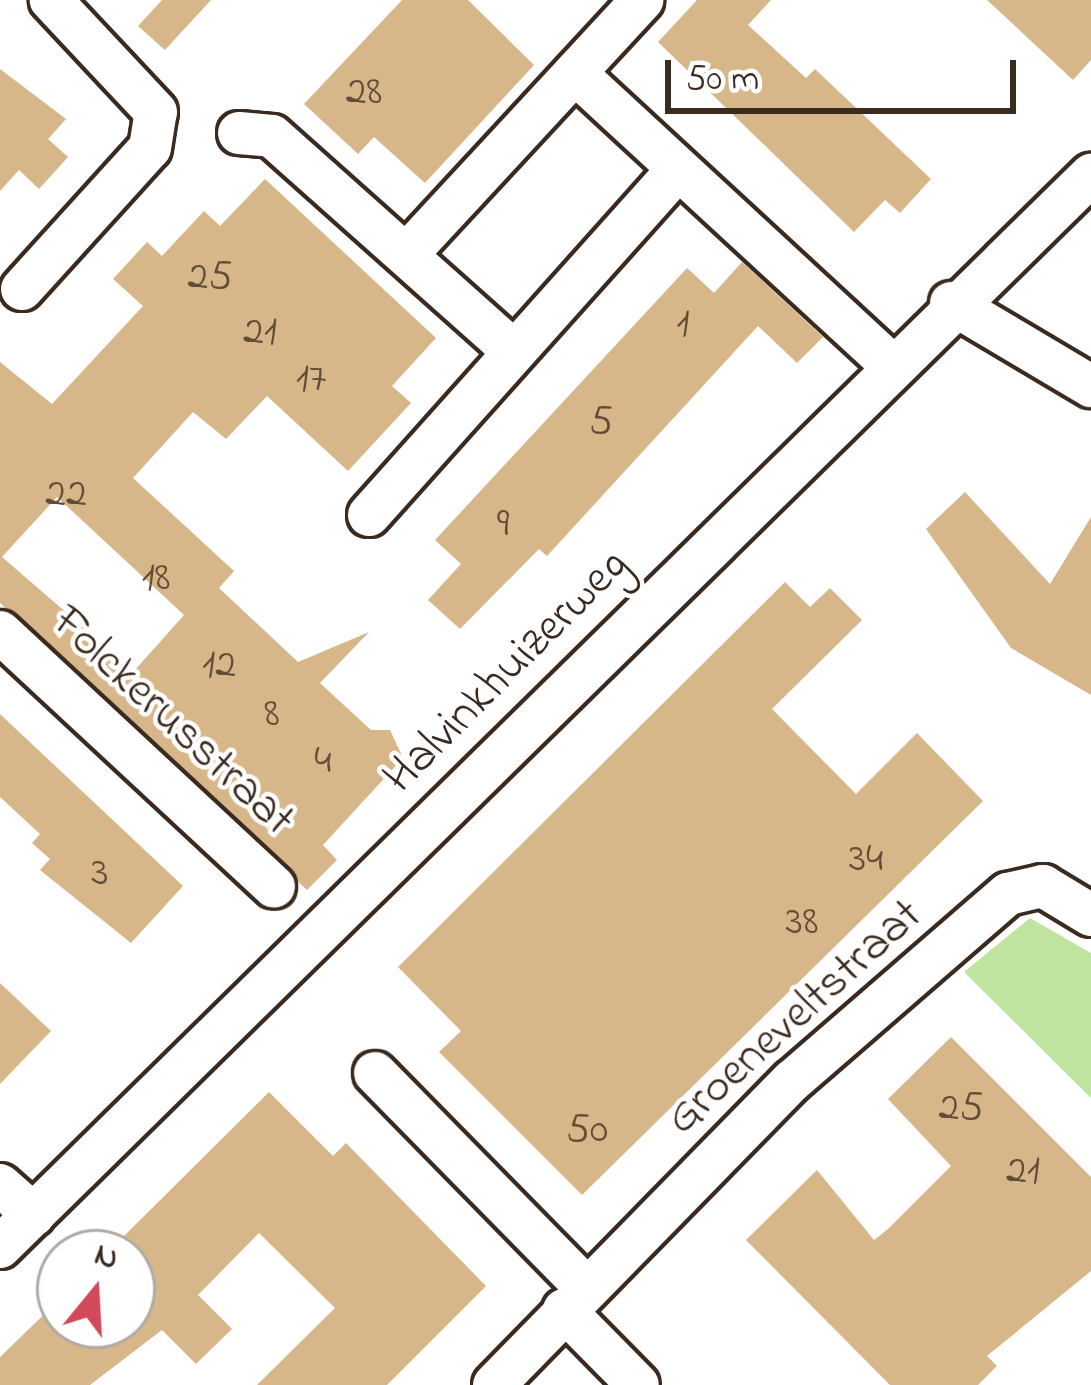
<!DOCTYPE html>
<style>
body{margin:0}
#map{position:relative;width:1091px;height:1385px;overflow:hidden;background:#fff;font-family:"Indie Flower",sans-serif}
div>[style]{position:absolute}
.green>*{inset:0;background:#bfe49f}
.building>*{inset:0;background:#d7b78a}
.roads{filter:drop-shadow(3px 0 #3b2a1e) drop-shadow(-3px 0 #3b2a1e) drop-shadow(0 3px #3b2a1e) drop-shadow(0 -3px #3b2a1e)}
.street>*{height:42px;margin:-21px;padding:0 21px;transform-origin:21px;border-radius:21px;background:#fff}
span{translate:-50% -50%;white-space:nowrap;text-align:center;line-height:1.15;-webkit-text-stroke:9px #fff;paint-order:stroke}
.number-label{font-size:42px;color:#624d39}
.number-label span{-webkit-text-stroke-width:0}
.street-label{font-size:48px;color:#3b2a1e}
.north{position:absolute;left:36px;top:1229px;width:120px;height:120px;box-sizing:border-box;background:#fff;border:3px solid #b1aaa5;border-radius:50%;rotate:18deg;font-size:33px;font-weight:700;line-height:48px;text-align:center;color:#3b2a1e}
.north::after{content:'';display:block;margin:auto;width:42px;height:54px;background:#d1495b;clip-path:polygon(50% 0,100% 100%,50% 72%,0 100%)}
.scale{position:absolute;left:665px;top:60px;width:351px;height:54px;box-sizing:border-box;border:6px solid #3b2a1e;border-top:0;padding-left:15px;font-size:36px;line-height:42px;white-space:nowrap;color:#3b2a1e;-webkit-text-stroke:9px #fff;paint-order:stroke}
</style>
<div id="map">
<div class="green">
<div style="clip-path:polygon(1030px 918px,1091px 953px,1091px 1098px,964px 972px)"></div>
</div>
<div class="building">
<div style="clip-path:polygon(162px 0,211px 0,165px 50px,138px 26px)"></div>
<div style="clip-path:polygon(402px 0,468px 0,534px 65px,425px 183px,374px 137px,358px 154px,304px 104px)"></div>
<div style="clip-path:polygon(697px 0,771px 0,748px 25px,806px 78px,815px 69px,931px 179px,900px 213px,885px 200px,854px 232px,658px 42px)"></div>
<div style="clip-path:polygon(987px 0,1091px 0,1091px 60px,1073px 80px)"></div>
<div style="clip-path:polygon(0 69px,66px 119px,48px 139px,68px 157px,39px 189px,19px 170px,0 191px)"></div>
<div style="clip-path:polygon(evenodd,265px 179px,436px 338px,392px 386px,411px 403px,348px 471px,267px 396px,226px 439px,193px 412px,133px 478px,234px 571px,219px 588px,298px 662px,369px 632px,320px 683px,371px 730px,390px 730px,403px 758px,323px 845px,337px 860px,307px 890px,0 603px,0 362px,52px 404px,143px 306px,113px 279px,147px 242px,162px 256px,204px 211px,220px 226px,265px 179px,57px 497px,184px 615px,134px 671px,2px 557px,57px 497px)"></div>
<div style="clip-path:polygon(742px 262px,823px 337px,797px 363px,758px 326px,547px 556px,539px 549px,460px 629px,428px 600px,461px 564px,435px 540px,687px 268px,714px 293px)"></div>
<div style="clip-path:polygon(965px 492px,1050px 584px,1091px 517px,1091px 695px,1011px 648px,926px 529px)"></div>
<div style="clip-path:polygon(785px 582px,810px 607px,830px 588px,862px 620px,772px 709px,856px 794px,917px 733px,983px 801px,582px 1195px,439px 1052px,461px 1031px,398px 967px)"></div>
<div style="clip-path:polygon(0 714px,183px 886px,131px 943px,40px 870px,50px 859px,32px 843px,40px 834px,0 797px)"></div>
<div style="clip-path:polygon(0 983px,51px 1031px,0 1084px)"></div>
<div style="clip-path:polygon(951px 1037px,1091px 1177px,1091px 1271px,987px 1356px,997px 1366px,978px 1385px,890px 1385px,746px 1240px,817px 1170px,874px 1240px,888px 1229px,951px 1166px,888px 1099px)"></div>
<div style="clip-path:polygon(269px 1092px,333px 1156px,346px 1143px,486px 1286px,387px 1385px,257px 1385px,335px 1308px,259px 1233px,198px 1295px,232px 1329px,196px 1364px,162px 1330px,90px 1385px,0 1385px,0 1357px,60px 1299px,60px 1325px,132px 1325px,123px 1237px)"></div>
</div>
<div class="roads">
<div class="street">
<div style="left:575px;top:73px;width:427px;rotate:42.7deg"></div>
<div style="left:239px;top:133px;width:33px;rotate:5deg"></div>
<div style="left:272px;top:136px;width:322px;rotate:41.7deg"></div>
<div style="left:408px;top:253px;width:345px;rotate:-47.2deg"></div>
<div style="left:22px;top:289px;width:190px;rotate:-47.8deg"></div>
<div style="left:150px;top:148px;width:36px;rotate:-81deg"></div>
<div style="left:156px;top:112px;width:154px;rotate:-133.2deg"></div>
<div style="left:951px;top:303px;width:163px;rotate:30.7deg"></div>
<div style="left:369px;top:515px;width:462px;rotate:-48.2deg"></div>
<div style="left:0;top:632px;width:374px;rotate:42.9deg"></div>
<div style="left:375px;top:1073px;width:301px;rotate:45.5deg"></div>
<div style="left:0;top:1185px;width:45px;rotate:41.4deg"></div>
<div style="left:0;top:1247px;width:1530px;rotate:-44.5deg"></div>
<div style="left:564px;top:1310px;width:105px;rotate:45.4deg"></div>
<div style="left:494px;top:1385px;width:426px;rotate:-45.6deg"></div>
<div style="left:792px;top:1081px;width:286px;rotate:-40.9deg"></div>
<div style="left:1008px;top:894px;width:36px;rotate:-13deg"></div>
<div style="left:1043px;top:886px;width:56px;rotate:31.1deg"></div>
</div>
</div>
<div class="number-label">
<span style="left:364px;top:93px">28</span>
<span style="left:210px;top:278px">25</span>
<span style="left:683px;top:325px">1</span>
<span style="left:260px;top:333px">21</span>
<span style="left:311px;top:380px">17</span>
<span style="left:601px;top:423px">5</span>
<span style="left:66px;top:495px">22</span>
<span style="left:503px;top:525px">9</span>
<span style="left:156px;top:579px">18</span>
<span style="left:219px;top:666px">12</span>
<span style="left:272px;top:715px">8</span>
<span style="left:323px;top:762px">4</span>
<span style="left:866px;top:860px">34</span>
<span style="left:100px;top:874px">3</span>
<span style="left:802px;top:923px">38</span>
<span style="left:961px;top:1109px">25</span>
<span style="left:587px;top:1131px">50</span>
<span style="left:1023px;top:1172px">21</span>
</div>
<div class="street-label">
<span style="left:507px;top:672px;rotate:-45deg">Halvinkhuizerweg</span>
<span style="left:172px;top:722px;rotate:43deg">Folckerusstraat</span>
<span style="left:795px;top:1018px;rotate:-42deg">Groeneveltstraat</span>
</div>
<div class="north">N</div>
<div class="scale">50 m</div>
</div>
